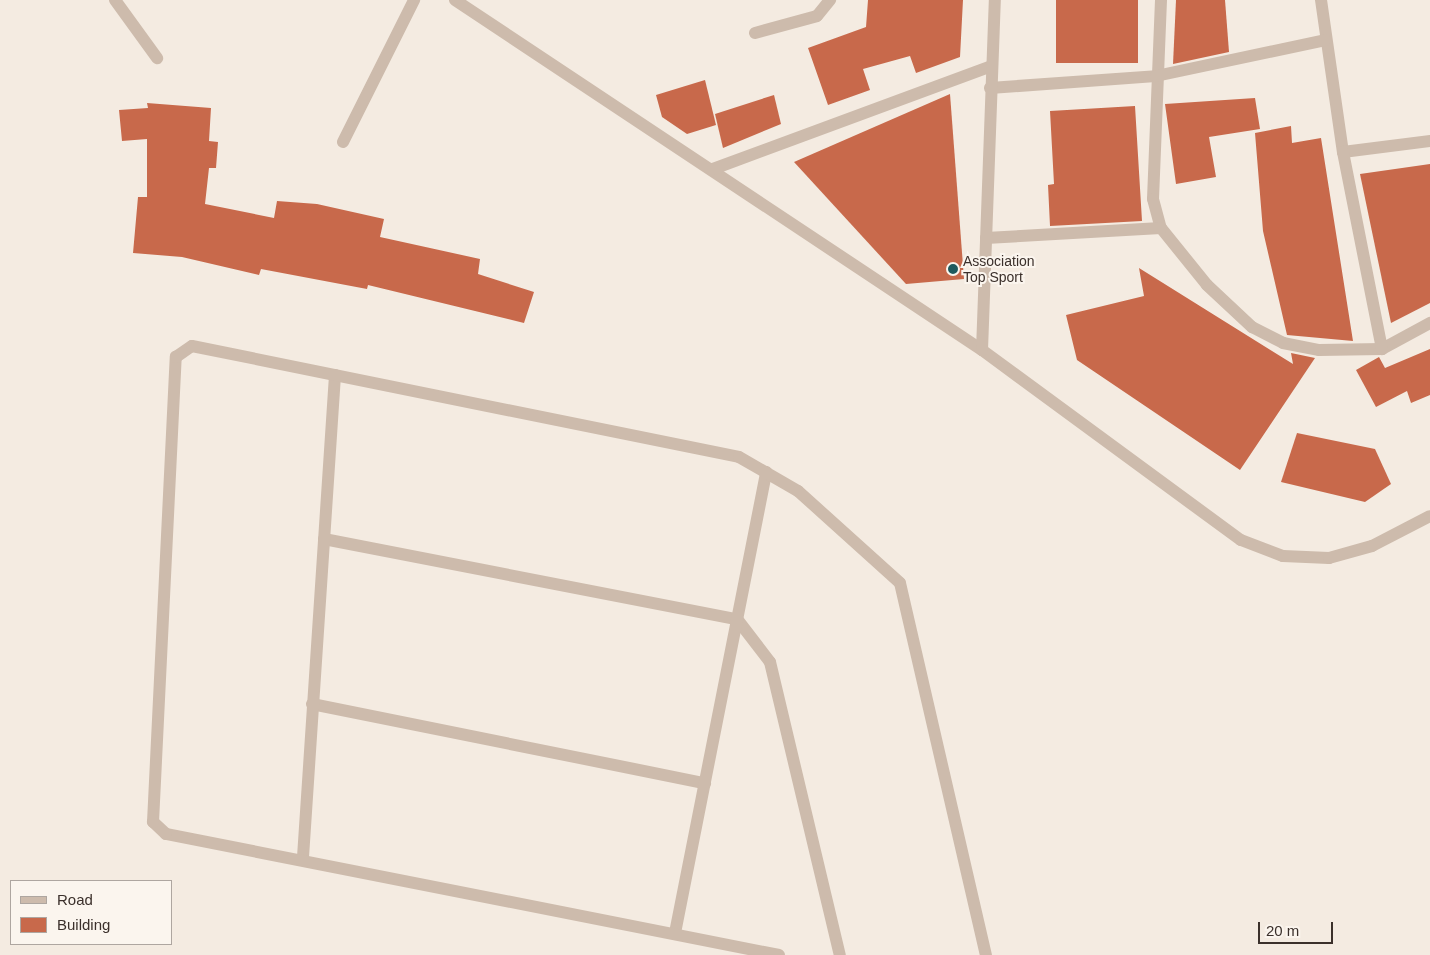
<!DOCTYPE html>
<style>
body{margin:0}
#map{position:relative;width:1430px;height:955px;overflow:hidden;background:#f4ebe1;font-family:Helvetica,sans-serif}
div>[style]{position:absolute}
.building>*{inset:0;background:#c8694b;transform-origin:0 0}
.service>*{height:12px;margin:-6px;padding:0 6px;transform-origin:6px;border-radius:6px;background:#cdbbac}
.minor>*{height:12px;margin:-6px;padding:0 6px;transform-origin:6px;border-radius:6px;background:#cdbbac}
.dots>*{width:14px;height:14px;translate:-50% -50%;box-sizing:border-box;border:2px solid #fbf5ee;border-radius:50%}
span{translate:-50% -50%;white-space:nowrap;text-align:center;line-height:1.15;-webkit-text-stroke:4px #fbf5ee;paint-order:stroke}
.poi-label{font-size:14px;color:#3b302b}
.left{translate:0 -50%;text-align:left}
.legend{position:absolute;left:10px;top:880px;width:162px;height:65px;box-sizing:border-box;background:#fbf5ee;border:1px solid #aea6a0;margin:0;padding:6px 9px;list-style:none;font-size:15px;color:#3b302b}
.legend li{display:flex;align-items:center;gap:10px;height:25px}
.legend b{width:25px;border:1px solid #aea6a0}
.scale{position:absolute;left:1258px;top:922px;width:75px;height:22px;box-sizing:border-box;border:2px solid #3b302b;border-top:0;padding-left:6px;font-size:15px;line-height:18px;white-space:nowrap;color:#3b302b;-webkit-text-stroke:4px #fbf5ee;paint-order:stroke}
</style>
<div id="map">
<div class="building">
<div style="clip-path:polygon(868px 0,963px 0,960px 57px,916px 73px,910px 56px,863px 69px,870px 90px,828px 105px,808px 48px,866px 27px)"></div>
<div style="left:1056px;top:0;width:82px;height:63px"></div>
<div style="clip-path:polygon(1176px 0,1225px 0,1229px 52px,1173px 64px)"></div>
<div style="clip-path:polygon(705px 80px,716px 125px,687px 134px,662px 117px,656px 95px)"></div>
<div style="clip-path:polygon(950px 94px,964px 279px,906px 284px,794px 162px)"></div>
<div style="clip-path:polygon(774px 95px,781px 124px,723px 148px,715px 114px)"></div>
<div style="clip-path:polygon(1255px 98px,1260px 129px,1209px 137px,1216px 177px,1176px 184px,1165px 104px)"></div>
<div style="clip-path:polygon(147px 103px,211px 108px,209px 141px,218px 142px,216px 168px,209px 168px,205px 204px,274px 218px,277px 201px,317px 204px,384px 219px,380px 237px,480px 259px,478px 274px,534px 292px,524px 323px,368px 285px,367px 289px,261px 269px,259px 275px,182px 257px,133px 253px,138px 197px,147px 197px,147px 139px,122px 141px,119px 110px,148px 108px)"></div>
<div style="clip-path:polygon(1135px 106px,1142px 221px,1050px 226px,1048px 185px,1054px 184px,1050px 111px)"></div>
<div style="clip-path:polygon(1291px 126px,1292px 143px,1321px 138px,1353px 341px,1287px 335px,1263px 231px,1255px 133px)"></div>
<div style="clip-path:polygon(1430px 164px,1430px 303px,1391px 323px,1360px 174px)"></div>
<div style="clip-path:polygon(1139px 268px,1293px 364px,1291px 353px,1315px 358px,1240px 470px,1077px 360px,1066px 315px,1144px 296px)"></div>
<div style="clip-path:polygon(1430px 349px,1430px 395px,1411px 403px,1407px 391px,1376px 407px,1356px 370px,1379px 357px,1385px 368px)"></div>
<div style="clip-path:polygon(1297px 433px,1375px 449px,1391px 484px,1365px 502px,1281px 482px)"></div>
</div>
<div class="service">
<div style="left:115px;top:0;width:72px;rotate:54.1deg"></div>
</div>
<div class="minor">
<div style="left:455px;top:0;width:633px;rotate:33.59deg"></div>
<div style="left:982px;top:350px;width:321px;rotate:36.3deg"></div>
<div style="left:1241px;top:540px;width:45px;rotate:20.9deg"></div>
<div style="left:1283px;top:556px;width:46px;rotate:2.5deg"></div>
<div style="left:1329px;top:558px;width:45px;rotate:-15.6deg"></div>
<div style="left:1372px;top:546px;width:65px;rotate:-27.3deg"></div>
<div style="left:1161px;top:0;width:199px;rotate:92.3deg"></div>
<div style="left:1153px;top:199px;width:30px;rotate:75deg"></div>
<div style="left:1161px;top:228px;width:73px;rotate:51.1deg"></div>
<div style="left:1207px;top:285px;width:62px;rotate:43deg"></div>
<div style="left:1252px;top:327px;width:35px;rotate:27deg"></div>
<div style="left:1283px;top:343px;width:37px;rotate:11deg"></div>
<div style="left:1319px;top:350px;width:63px;rotate:-0.9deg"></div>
<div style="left:1382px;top:349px;width:55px;rotate:-28.4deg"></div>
<div style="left:1321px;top:0;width:154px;rotate:81.8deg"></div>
<div style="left:1343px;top:152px;width:88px;rotate:-7.2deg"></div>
<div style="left:755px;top:33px;width:64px;rotate:-15.3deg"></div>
<div style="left:817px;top:16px;width:21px;rotate:-51deg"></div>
<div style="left:990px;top:88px;width:166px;rotate:-4.1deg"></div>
<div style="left:1156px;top:76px;width:173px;rotate:-12deg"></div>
<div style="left:343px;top:142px;width:159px;rotate:-63.4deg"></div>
<div style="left:1343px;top:152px;width:201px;rotate:78.8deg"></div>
<div style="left:713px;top:169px;width:296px;rotate:-20.3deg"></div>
<div style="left:986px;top:238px;width:175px;rotate:-3.3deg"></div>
<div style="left:982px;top:350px;width:350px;rotate:-87.9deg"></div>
<div style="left:324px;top:539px;width:421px;rotate:11deg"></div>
<div style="left:737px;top:619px;width:54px;rotate:52.5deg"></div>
<div style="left:770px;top:662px;width:301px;rotate:76.6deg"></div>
<div style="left:312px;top:704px;width:401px;rotate:11.4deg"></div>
<div style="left:303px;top:857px;width:483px;rotate:-86.2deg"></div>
<div style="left:675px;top:933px;width:470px;rotate:-78.8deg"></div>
<div style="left:779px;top:955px;width:625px;rotate:-168.83deg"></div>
<div style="left:166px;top:834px;width:18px;rotate:-137deg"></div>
<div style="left:153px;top:822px;width:466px;rotate:-87.2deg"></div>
<div style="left:176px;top:357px;width:19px;rotate:-35deg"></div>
<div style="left:192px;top:346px;width:558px;rotate:11.47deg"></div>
<div style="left:739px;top:457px;width:68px;rotate:30deg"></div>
<div style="left:798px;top:491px;width:137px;rotate:42deg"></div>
<div style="left:900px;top:583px;width:382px;rotate:77deg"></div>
</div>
<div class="dots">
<div style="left:953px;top:269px;background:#1f5a5e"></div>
</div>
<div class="poi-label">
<span class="left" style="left:963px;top:269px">Association<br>Top Sport</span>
</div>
<ul class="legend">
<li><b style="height:6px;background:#cdbbac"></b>Road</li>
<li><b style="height:14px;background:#c8694b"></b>Building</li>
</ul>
<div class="scale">20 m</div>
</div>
